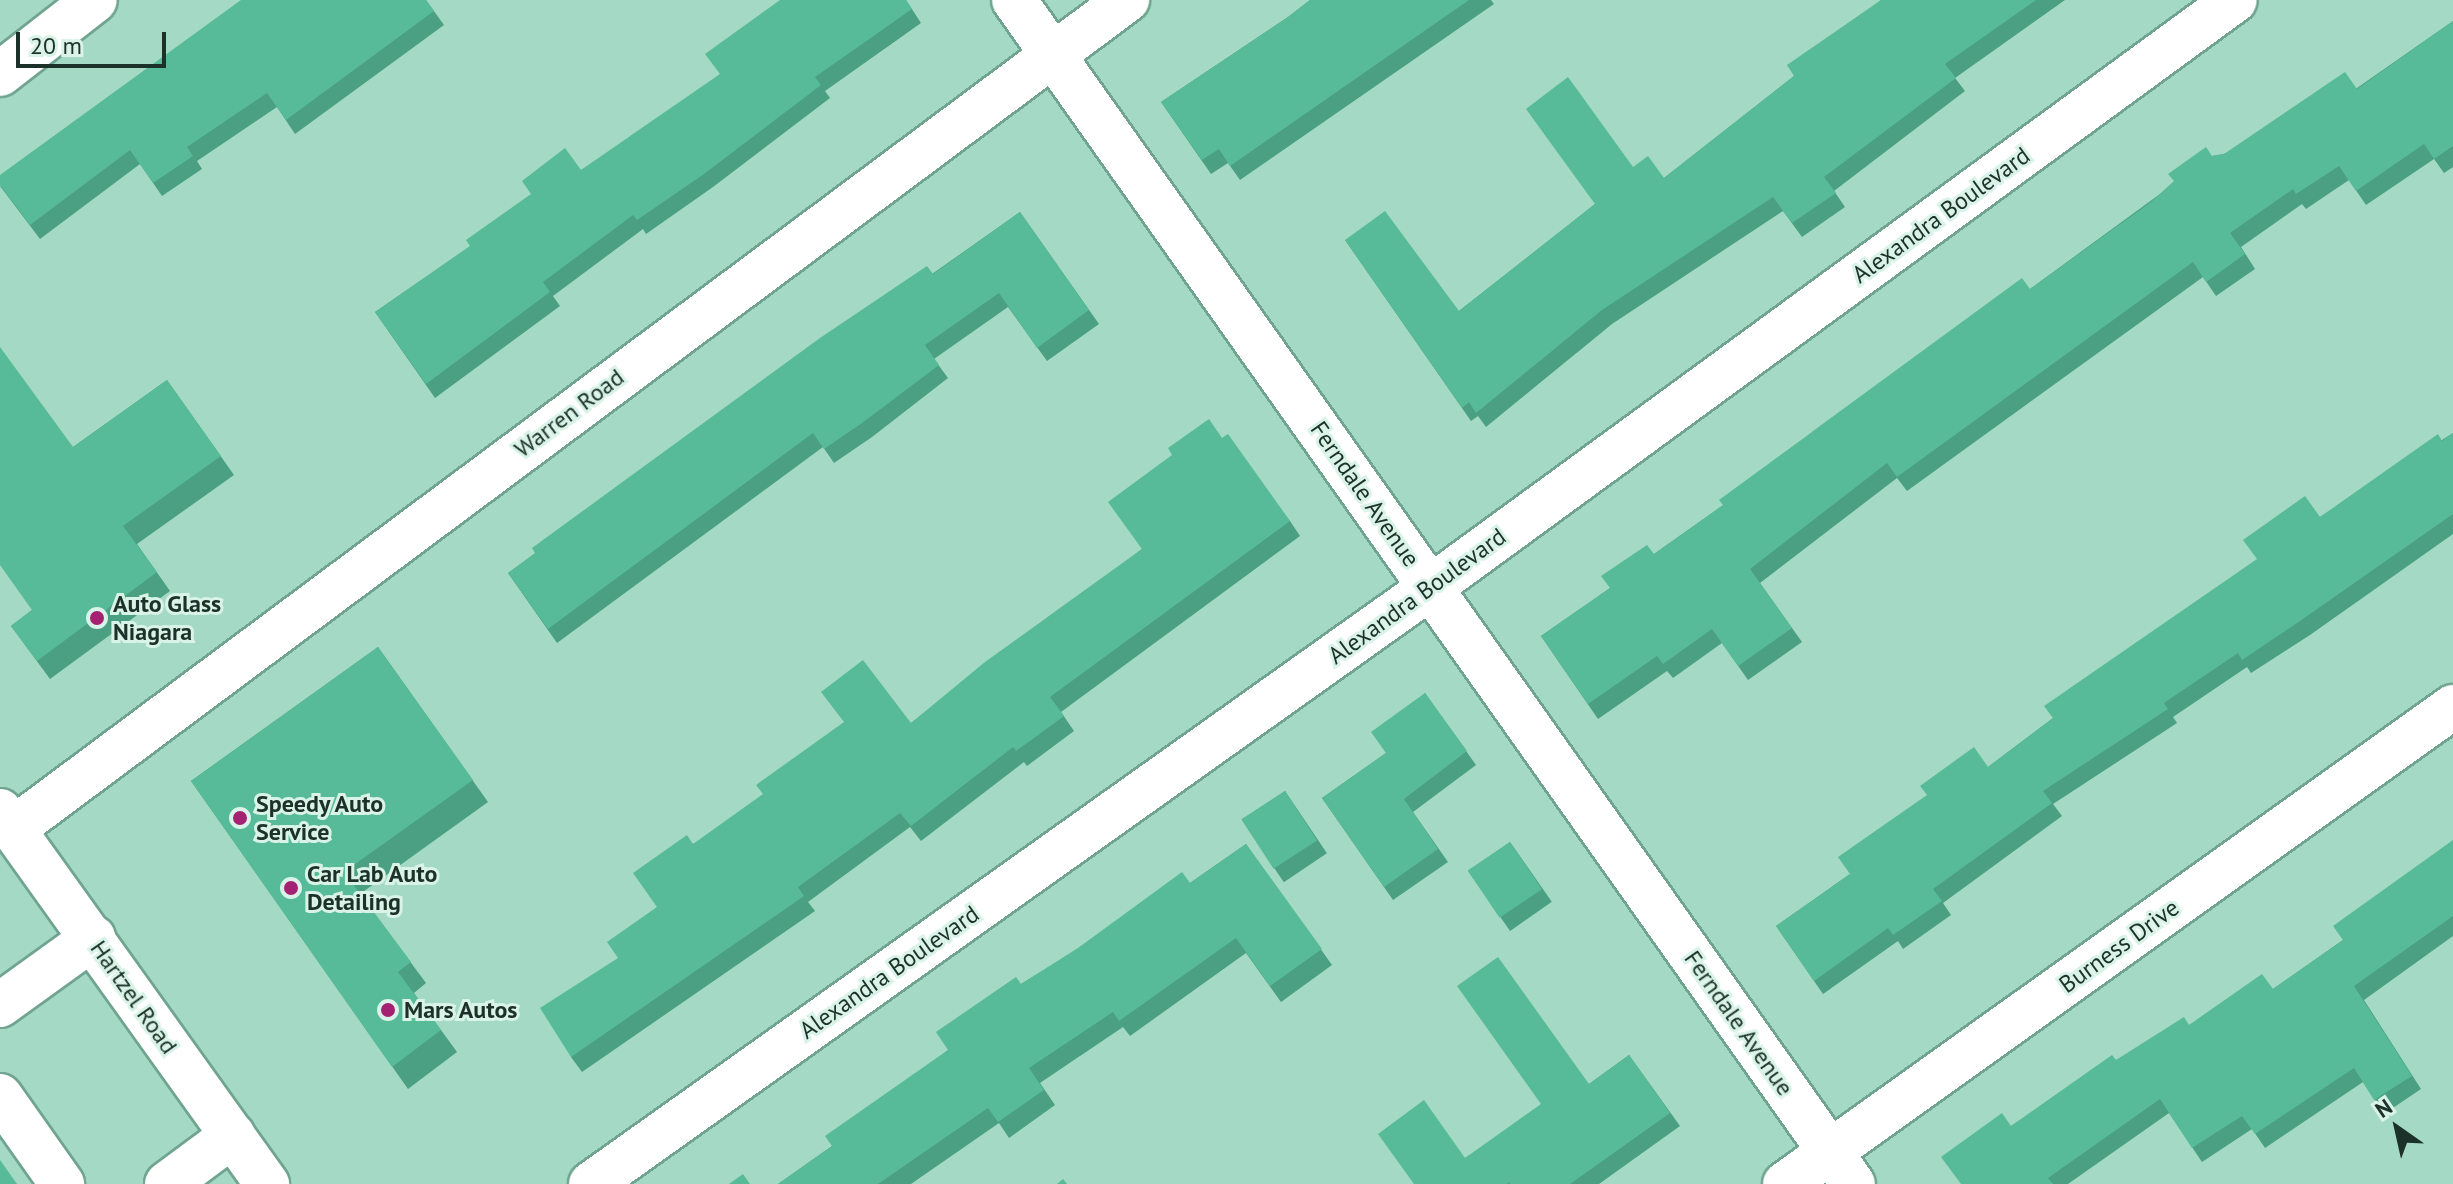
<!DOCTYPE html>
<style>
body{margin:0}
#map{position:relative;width:2453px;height:1184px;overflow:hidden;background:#a3d9c5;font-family:"PT Sans",sans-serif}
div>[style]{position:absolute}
.roads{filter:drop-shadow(2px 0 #70a491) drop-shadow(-2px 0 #70a491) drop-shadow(0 2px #70a491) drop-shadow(0 -2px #70a491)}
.minor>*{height:44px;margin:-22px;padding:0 22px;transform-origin:22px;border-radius:22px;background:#fff}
.wall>*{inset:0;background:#4ba084;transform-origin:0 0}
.building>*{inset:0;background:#57ba99;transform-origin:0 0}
.dots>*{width:22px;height:22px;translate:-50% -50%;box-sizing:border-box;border:4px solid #d9f3e9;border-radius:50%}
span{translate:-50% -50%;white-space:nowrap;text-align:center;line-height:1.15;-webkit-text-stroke:6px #d9f3e9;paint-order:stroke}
.street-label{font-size:24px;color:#1b3129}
.poi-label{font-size:24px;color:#1b3129;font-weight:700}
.left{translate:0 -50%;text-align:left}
.north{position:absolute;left:2357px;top:1088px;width:80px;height:80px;-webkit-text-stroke:6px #d9f3e9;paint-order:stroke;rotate:326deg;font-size:22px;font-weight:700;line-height:32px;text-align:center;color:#1b3129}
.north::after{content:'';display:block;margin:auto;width:28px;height:36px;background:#1b3129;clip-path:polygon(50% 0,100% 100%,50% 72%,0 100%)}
.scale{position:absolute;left:16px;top:32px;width:150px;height:36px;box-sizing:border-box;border:4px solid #1b3129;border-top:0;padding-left:10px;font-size:24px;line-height:28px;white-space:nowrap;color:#1b3129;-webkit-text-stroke:6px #d9f3e9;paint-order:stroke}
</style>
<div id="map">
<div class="roads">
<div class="minor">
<div style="left:1014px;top:0;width:1451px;rotate:54.68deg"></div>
<div style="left:0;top:74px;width:120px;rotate:-37.9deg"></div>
<div style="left:0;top:811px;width:459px;rotate:54.4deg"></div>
<div style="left:13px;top:829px;width:1389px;rotate:-36.66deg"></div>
<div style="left:0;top:1005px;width:115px;rotate:-35.8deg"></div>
<div style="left:0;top:1096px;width:108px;rotate:54.8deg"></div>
<div style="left:167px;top:1184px;width:82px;rotate:-36.6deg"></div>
<div style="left:591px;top:1184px;width:1031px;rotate:-35.4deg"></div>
<div style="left:1431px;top:587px;width:995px;rotate:-36.13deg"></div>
<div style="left:1785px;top:1184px;width:821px;rotate:-35.53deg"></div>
</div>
</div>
<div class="wall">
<div style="clip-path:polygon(426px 0,444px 25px,295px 134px,277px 107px,197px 161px,202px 169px,162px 196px,140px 164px,40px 239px,0 186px)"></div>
<div style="clip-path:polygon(906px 0,921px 23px,825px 91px,830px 98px,713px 187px,646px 234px,643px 229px,553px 296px,560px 306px,435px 398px,375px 312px,581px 170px)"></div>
<div style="clip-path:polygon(1310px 0,1491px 0,1494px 4px,1240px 180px,1228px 163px,1211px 174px,1161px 102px,1288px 17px)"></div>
<div style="clip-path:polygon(1881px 0,2065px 0,1955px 78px,1965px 91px,1834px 191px,1845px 207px,1802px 237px,1783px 211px,1612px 324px,1486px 427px,1478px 416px,1471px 421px,1345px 240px,1459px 311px,1595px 204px,1633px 167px,1664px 178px,1794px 76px)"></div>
<div style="clip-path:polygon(2453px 21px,2453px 167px,2444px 173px,2434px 159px,2366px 205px,2349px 180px,2306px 209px,2302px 204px,2241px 247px,2255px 269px,2216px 296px,2203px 277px,1907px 491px,1897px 478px,1760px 583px,1802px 642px,1748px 680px,1722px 643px,1673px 678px,1667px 671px,1598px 719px,1541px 636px,1610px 588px,1654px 554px,2030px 289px,2212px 156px,2224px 154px,2357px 88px)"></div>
<div style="clip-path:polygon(1020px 212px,1099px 324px,1047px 361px,1008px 307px,934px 359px,948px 378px,872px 437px,834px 463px,823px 447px,557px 643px,508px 573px)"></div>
<div style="clip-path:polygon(167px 380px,234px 475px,137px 544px,170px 591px,50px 679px,11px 626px,32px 610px,73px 447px)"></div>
<div style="clip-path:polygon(2453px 433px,2453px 534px,2310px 635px,2251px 673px,2247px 667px,2173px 717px,2177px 723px,2053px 804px,2062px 816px,1943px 903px,1951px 915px,1903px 949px,1898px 941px,1823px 994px,1776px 926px,1850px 874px,1988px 767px,2320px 517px)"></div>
<div style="clip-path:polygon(1222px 438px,1290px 521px,1300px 536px,1061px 712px,1074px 731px,1027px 766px,1024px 762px,921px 841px,910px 827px,808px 902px,815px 911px,582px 1072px,571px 1057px,618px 958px,657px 907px,693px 844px,911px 723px,1142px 549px)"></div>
<div style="clip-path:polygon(378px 647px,488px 802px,360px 894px,426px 983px,414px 993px,457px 1052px,408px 1089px,191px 781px)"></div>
<div style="clip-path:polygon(1425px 693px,1476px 765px,1413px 812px,1448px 862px,1393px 900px,1322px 798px,1386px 753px)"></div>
<div style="left:1285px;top:791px;width:75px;height:52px;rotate:56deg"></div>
<div style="clip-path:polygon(2453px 840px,2453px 936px,2364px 1000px,2421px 1089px,2384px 1114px,2363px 1082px,2265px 1148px,2252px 1129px,2202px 1162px,2169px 1113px,2068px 1184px,1961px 1184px,2011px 1126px,2116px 1060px,2189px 1025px,2273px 989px,2343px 940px)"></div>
<div style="left:1510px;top:842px;width:73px;height:51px;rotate:55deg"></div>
<div style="clip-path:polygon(1246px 844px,1332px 965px,1281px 1002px,1246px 953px,1130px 1036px,1123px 1027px,1040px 1083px,1055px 1105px,1009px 1138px,999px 1123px,911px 1184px,778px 1184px,832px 1146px,948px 1050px,1021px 984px,1190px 883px)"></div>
<div style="clip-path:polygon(1629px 1055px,1680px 1126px,1599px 1184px,1413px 1184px,1465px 1158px,1589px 1084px)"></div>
</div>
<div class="building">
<div style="clip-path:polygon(241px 0,426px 0,434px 11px,286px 120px,267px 93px,187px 147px,193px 156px,153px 183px,130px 150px,30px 225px,0 185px,0 175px)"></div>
<div style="clip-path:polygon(780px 0,906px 0,912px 9px,815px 77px,821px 85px,704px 174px,637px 220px,633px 215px,543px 282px,550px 292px,426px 384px,375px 312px,470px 246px,466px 240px,531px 194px,522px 181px,565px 148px,581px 170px,720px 74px,705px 54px)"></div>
<div style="clip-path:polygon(1310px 0,1469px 0,1230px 166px,1219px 149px,1202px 160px,1161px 102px,1288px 17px)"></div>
<div style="clip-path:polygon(1881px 0,2036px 0,1945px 64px,1956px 78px,1824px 177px,1836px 193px,1792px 223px,1773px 197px,1602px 310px,1476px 413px,1469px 402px,1462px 408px,1345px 240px,1385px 211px,1459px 311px,1595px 204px,1526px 109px,1568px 77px,1633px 167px,1648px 156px,1664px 178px,1794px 76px,1787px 65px)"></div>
<div style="clip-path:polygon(2453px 21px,2453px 146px,2434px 159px,2424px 144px,2356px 191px,2339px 166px,2296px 194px,2293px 189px,2230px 233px,2245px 254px,2206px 282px,2193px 262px,1897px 477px,1887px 463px,1750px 569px,1792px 628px,1738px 666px,1712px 629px,1663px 664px,1657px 656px,1588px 704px,1541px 636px,1610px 588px,1601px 576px,1647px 545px,1654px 554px,1723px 505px,1719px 500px,2022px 278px,2030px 289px,2151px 202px,2174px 181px,2168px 174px,2206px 147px,2212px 156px,2224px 154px,2345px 72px,2357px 89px)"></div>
<div style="clip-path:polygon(1020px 212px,1089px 310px,1037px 348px,999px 293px,925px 345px,939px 365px,862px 423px,824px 449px,813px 433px,548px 629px,508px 573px,535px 553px,532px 548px,820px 338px,927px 266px,933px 274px)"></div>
<div style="clip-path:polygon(0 347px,73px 447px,167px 380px,221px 456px,123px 526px,157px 572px,37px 661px,11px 626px,32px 610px,0 565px)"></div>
<div style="clip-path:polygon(1209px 419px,1222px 438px,1228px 434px,1290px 521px,1050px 697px,1064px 716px,1016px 751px,1013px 747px,911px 826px,900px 813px,798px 887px,804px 896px,571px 1057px,540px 1008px,618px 958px,607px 942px,657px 907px,633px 873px,687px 835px,693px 844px,763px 794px,756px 785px,844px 722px,821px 692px,863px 660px,911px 723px,985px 662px,1142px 549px,1108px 502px,1172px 455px,1168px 448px)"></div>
<div style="clip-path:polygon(2453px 433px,2453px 514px,2300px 621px,2242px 660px,2238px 653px,2164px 703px,2168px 709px,2043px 791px,2052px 803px,1933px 889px,1942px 901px,1893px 935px,1888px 928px,1814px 981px,1776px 926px,1850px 874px,1838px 857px,1927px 795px,1920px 786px,1974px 747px,1988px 767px,2053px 718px,2044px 706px,2257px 559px,2243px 540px,2305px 496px,2320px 517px,2438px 434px,2442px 441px)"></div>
<div style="clip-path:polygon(378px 647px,473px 780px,344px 872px,411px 962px,398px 972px,441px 1030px,392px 1067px,191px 781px)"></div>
<div style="clip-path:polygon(1425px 693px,1467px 751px,1404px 799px,1438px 849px,1384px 887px,1322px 798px,1386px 753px,1371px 732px)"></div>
<div style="left:1285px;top:791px;width:59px;height:52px;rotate:57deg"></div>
<div style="clip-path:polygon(2453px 840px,2453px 916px,2354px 986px,2412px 1076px,2374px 1100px,2354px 1068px,2255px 1134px,2242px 1116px,2192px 1148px,2160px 1099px,2048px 1178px,2053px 1184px,1961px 1184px,1941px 1157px,2002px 1113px,2011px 1126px,2112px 1055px,2116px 1060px,2184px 1017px,2189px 1025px,2262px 974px,2273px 989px,2343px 940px,2333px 926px)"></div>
<div style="left:1510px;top:842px;width:57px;height:51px;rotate:56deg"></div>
<div style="clip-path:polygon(1246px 844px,1322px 949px,1270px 986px,1236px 938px,1119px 1021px,1113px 1012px,1029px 1068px,1044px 1090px,998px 1122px,988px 1108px,878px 1184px,778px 1184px,832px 1146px,825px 1136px,948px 1050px,936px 1032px,1016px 977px,1021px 984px,1078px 948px,1182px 872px,1190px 883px)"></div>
<div style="clip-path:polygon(1498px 957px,1589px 1084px,1629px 1055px,1670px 1113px,1570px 1184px,1510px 1184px,1509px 1182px,1507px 1184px,1414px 1184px,1378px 1134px,1424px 1100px,1465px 1158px,1541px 1104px,1457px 986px)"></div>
<div style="clip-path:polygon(0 1160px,17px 1184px,0 1184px)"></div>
<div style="clip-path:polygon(743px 1174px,750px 1184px,729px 1184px)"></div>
<div style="clip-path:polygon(1063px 1179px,1067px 1184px,1057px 1184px)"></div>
</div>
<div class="dots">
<div style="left:97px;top:618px;background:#a42271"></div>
<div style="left:240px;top:818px;background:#a42271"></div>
<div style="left:291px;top:888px;background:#a42271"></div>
<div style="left:388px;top:1010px;background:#a42271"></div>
</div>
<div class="street-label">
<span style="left:1941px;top:215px;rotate:-36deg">Alexandra Boulevard</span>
<span style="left:569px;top:413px;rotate:-37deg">Warren Road</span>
<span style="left:1365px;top:494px;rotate:55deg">Ferndale Avenue</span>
<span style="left:1417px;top:596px;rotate:-36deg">Alexandra Boulevard</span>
<span style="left:2119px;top:946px;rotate:-36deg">Burness Drive</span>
<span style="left:889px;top:972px;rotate:-35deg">Alexandra Boulevard</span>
<span style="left:134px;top:997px;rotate:55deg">Hartzel Road</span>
<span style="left:1739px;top:1023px;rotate:55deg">Ferndale Avenue</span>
</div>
<div class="poi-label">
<span class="left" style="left:113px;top:618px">Auto Glass<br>Niagara</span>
<span class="left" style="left:256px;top:818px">Speedy Auto<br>Service</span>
<span class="left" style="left:307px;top:888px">Car Lab Auto<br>Detailing</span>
<span class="left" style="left:404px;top:1010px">Mars Autos</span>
</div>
<div class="north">N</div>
<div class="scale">20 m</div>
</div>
